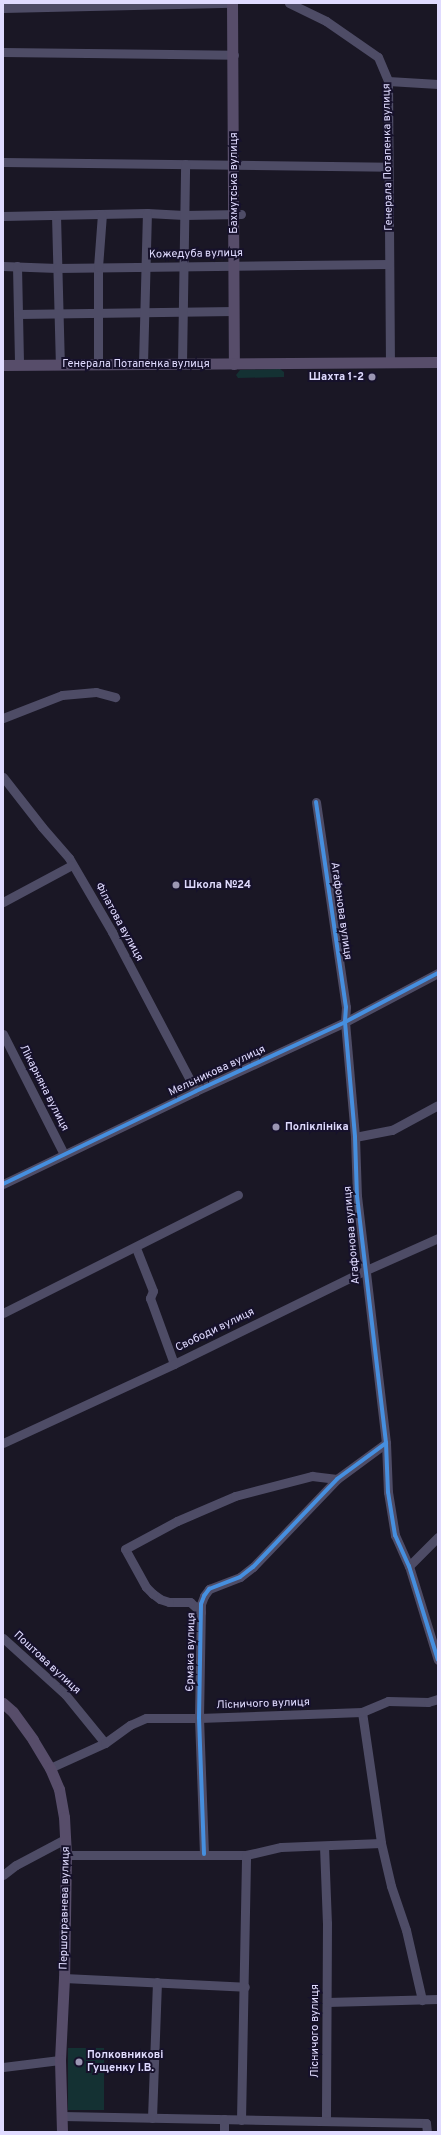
<!DOCTYPE html>
<meta charset="utf-8">
<style>
body{margin:0}
#map{position:relative;width:441px;height:2135px;overflow:hidden;background:#1a1725;font-family:Overpass,sans-serif}
div>[style]{position:absolute}
.green>*{inset:0;background:#143133;transform-origin:0 0}
.minor>*{height:9px;margin:-4.5px;padding:0 4.5px;transform-origin:4.5px;border-radius:4.5px;background:#4e4c66}
.major>*{height:11px;margin:-5.5px;padding:0 5.5px;transform-origin:5.5px;border-radius:5.5px;background:#574d6a}
.cycleway>*{height:4px;margin:-2px;padding:0 2px;transform-origin:2px;border-radius:2px;background:#468fdf}
.dots>*{width:11px;height:11px;translate:-50% -50%;box-sizing:border-box;border:2px solid #16112b;border-radius:50%}
span{translate:-50% -50%;white-space:nowrap;text-align:center;line-height:1.15;-webkit-text-stroke:4px #16112b;paint-order:stroke}
.street-label{font-size:11px;color:#e0dbff}
.poi-label{font-size:11px;color:#e0dbff;font-weight:700}
.right{translate:-100% -50%;text-align:right}
.left{translate:0 -50%;text-align:left}
.frame{position:absolute;inset:0;border:4px solid #e0dbff;pointer-events:none}
</style>
<div id="map">
<div class="green">
<div style="clip-path:polygon(280px 369px,284px 372px,284px 377px,238px 378px,236px 375px,240px 370px)"></div>
<div style="left:68px;top:2048px;width:36px;height:62px"></div>
</div>
<div class="minor">
<div style="left:289px;top:3px;width:41px;rotate:25.9deg"></div>
<div style="left:326px;top:21px;width:63px;rotate:34.7deg"></div>
<div style="left:378px;top:57px;width:26px;rotate:67deg"></div>
<div style="left:388px;top:81px;width:282px;rotate:89.6deg"></div>
<div style="left:3px;top:8px;width:229px;rotate:-1.3deg"></div>
<div style="left:3px;top:52px;width:231px;rotate:0.7deg"></div>
<div style="left:388px;top:81px;width:50px;rotate:3.4deg"></div>
<div style="left:3px;top:162px;width:385px;rotate:0.7deg"></div>
<div style="left:56px;top:215px;width:150px;rotate:88.5deg"></div>
<div style="left:3px;top:216px;width:144px;rotate:-1.2deg"></div>
<div style="left:147px;top:213px;width:37px;rotate:3deg"></div>
<div style="left:184px;top:215px;width:57px;rotate:-1deg"></div>
<div style="left:3px;top:266px;width:54px;rotate:2.1deg"></div>
<div style="left:57px;top:268px;width:332px;rotate:-0.7deg"></div>
<div style="left:17px;top:266px;width:99px;rotate:88.8deg"></div>
<div style="left:18px;top:314px;width:216px;rotate:-0.8deg"></div>
<div style="left:143px;top:364px;width:151px;rotate:-88.5deg"></div>
<div style="left:182px;top:364px;width:200px;rotate:-89.1deg"></div>
<div style="left:98px;top:365px;width:98px;rotate:-90deg"></div>
<div style="left:98px;top:267px;width:53px;rotate:-85.7deg"></div>
<div style="left:3px;top:718px;width:63px;rotate:-21.3deg"></div>
<div style="left:62px;top:695px;width:34px;rotate:-5deg"></div>
<div style="left:96px;top:692px;width:20px;rotate:15deg"></div>
<div style="left:3px;top:777px;width:63px;rotate:52deg"></div>
<div style="left:42px;top:827px;width:41px;rotate:48.9deg"></div>
<div style="left:69px;top:858px;width:86px;rotate:59.8deg"></div>
<div style="left:112px;top:932px;width:180px;rotate:62.2deg"></div>
<div style="left:316px;top:802px;width:207px;rotate:81.7deg"></div>
<div style="left:346px;top:1007px;width:15px;rotate:94deg"></div>
<div style="left:345px;top:1022px;width:115px;rotate:85deg"></div>
<div style="left:355px;top:1137px;width:59px;rotate:88.1deg"></div>
<div style="left:357px;top:1196px;width:249px;rotate:83.3deg"></div>
<div style="left:386px;top:1443px;width:49px;rotate:87.7deg"></div>
<div style="left:388px;top:1492px;width:44px;rotate:80.8deg"></div>
<div style="left:395px;top:1535px;width:34px;rotate:66deg"></div>
<div style="left:409px;top:1566px;width:98px;rotate:72.9deg"></div>
<div style="left:3px;top:902px;width:78px;rotate:-28.2deg"></div>
<div style="left:3px;top:1034px;width:135px;rotate:63.1deg"></div>
<div style="left:355px;top:1137px;width:38px;rotate:-11deg"></div>
<div style="left:392px;top:1130px;width:52px;rotate:-28.5deg"></div>
<div style="left:3px;top:1184px;width:214px;rotate:-25.7deg"></div>
<div style="left:196px;top:1091px;width:164px;rotate:-24.8deg"></div>
<div style="left:345px;top:1022px;width:105px;rotate:-27.8deg"></div>
<div style="left:136px;top:1248px;width:46px;rotate:68.4deg"></div>
<div style="left:153px;top:1291px;width:8px;rotate:113deg"></div>
<div style="left:150px;top:1298px;width:70px;rotate:70deg"></div>
<div style="left:3px;top:1313px;width:263px;rotate:-26.7deg"></div>
<div style="left:3px;top:1443px;width:188px;rotate:-24.8deg"></div>
<div style="left:174px;top:1364px;width:212px;rotate:-26.1deg"></div>
<div style="left:364px;top:1271px;width:81px;rotate:-24deg"></div>
<div style="left:409px;top:1566px;width:41px;rotate:-45deg"></div>
<div style="left:201px;top:1612px;width:15px;rotate:-138deg"></div>
<div style="left:190px;top:1602px;width:21px;rotate:180deg"></div>
<div style="left:169px;top:1602px;width:9px;rotate:-162deg"></div>
<div style="left:160px;top:1599px;width:9px;rotate:-144deg"></div>
<div style="left:153px;top:1594px;width:10px;rotate:-135deg"></div>
<div style="left:146px;top:1587px;width:43px;rotate:-118.9deg"></div>
<div style="left:125px;top:1549px;width:59px;rotate:-28.3deg"></div>
<div style="left:177px;top:1521px;width:63px;rotate:-23.3deg"></div>
<div style="left:235px;top:1496px;width:80px;rotate:-14.6deg"></div>
<div style="left:312px;top:1476px;width:25px;rotate:7deg"></div>
<div style="left:3px;top:1638px;width:84px;rotate:42.1deg"></div>
<div style="left:65px;top:1694px;width:63px;rotate:50.8deg"></div>
<div style="left:362px;top:1712px;width:132px;rotate:81.7deg"></div>
<div style="left:381px;top:1843px;width:44px;rotate:76.9deg"></div>
<div style="left:391px;top:1886px;width:46px;rotate:71.2deg"></div>
<div style="left:406px;top:1930px;width:72px;rotate:77.1deg"></div>
<div style="left:50px;top:1768px;width:60px;rotate:-24.4deg"></div>
<div style="left:105px;top:1743px;width:31px;rotate:-36deg"></div>
<div style="left:130px;top:1725px;width:17px;rotate:-24deg"></div>
<div style="left:146px;top:1718px;width:53px"></div>
<div style="left:199px;top:1718px;width:163px;rotate:-2.1deg"></div>
<div style="left:362px;top:1712px;width:28px;rotate:-23deg"></div>
<div style="left:388px;top:1701px;width:40px;rotate:1.4deg"></div>
<div style="left:428px;top:1702px;width:10px;rotate:-17deg"></div>
<div style="left:324px;top:1846px;width:77px;rotate:87.8deg"></div>
<div style="left:327px;top:1923px;width:198px;rotate:90.3deg"></div>
<div style="left:204px;top:1854px;width:136px;rotate:-92.1deg"></div>
<div style="left:199px;top:1718px;width:114px;rotate:-89deg"></div>
<div style="left:201px;top:1604px;width:9px;rotate:-69deg"></div>
<div style="left:204px;top:1596px;width:9px;rotate:-54deg"></div>
<div style="left:209px;top:1589px;width:33px;rotate:-21deg"></div>
<div style="left:240px;top:1577px;width:16px;rotate:-38deg"></div>
<div style="left:253px;top:1567px;width:122px;rotate:-46.3deg"></div>
<div style="left:337px;top:1479px;width:61px;rotate:-36.3deg"></div>
<div style="left:66px;top:1855px;width:180px"></div>
<div style="left:246px;top:1855px;width:36px;rotate:-13deg"></div>
<div style="left:281px;top:1847px;width:100px;rotate:-2.3deg"></div>
<div style="left:3px;top:1875px;width:16px;rotate:-38deg"></div>
<div style="left:16px;top:1865px;width:55px;rotate:-28deg"></div>
<div style="left:64px;top:1978px;width:181px;rotate:2.8deg"></div>
<div style="left:327px;top:2002px;width:111px;rotate:-1.5deg"></div>
<div style="left:3px;top:2067px;width:57px;rotate:-7deg"></div>
<div style="left:62px;top:2116px;width:364px;rotate:1.1deg"></div>
<div style="left:426px;top:2123px;width:9px;rotate:84deg"></div>
<div style="left:152px;top:2118px;width:136px;rotate:-87.9deg"></div>
<div style="left:224px;top:2119px;width:13px;rotate:90deg"></div>
<div style="left:241px;top:2120px;width:265px;rotate:-88.9deg"></div>
</div>
<div class="major">
<div style="left:232px;top:3px;width:361px;rotate:89.7deg"></div>
<div style="left:3px;top:365px;width:435px;rotate:-0.4deg"></div>
<div style="left:3px;top:1703px;width:13px;rotate:42deg"></div>
<div style="left:13px;top:1712px;width:34px;rotate:54deg"></div>
<div style="left:33px;top:1740px;width:33px;rotate:59deg"></div>
<div style="left:50px;top:1768px;width:23px;rotate:67deg"></div>
<div style="left:59px;top:1789px;width:28px;rotate:80deg"></div>
<div style="left:64px;top:1817px;width:38px;rotate:87deg"></div>
<div style="left:66px;top:1855px;width:123px;rotate:90.9deg"></div>
<div style="left:64px;top:1978px;width:82px;rotate:92.8deg"></div>
<div style="left:60px;top:2060px;width:72px;rotate:88.4deg"></div>
</div>
<div class="cycleway">
<div style="left:316px;top:802px;width:207px;rotate:81.7deg"></div>
<div style="left:346px;top:1007px;width:15px;rotate:94deg"></div>
<div style="left:345px;top:1022px;width:115px;rotate:85deg"></div>
<div style="left:355px;top:1137px;width:59px;rotate:88.1deg"></div>
<div style="left:357px;top:1196px;width:249px;rotate:83.3deg"></div>
<div style="left:386px;top:1443px;width:49px;rotate:87.7deg"></div>
<div style="left:388px;top:1492px;width:44px;rotate:80.8deg"></div>
<div style="left:395px;top:1535px;width:34px;rotate:66deg"></div>
<div style="left:409px;top:1566px;width:98px;rotate:72.9deg"></div>
<div style="left:3px;top:1184px;width:214px;rotate:-25.7deg"></div>
<div style="left:196px;top:1091px;width:164px;rotate:-24.8deg"></div>
<div style="left:345px;top:1022px;width:105px;rotate:-27.8deg"></div>
<div style="left:204px;top:1854px;width:136px;rotate:-92.1deg"></div>
<div style="left:199px;top:1718px;width:114px;rotate:-89deg"></div>
<div style="left:201px;top:1604px;width:9px;rotate:-69deg"></div>
<div style="left:204px;top:1596px;width:9px;rotate:-54deg"></div>
<div style="left:209px;top:1589px;width:33px;rotate:-21deg"></div>
<div style="left:240px;top:1577px;width:16px;rotate:-38deg"></div>
<div style="left:253px;top:1567px;width:122px;rotate:-46.3deg"></div>
<div style="left:337px;top:1479px;width:61px;rotate:-36.3deg"></div>
</div>
<div class="dots">
<div style="left:372px;top:377px;background:#9b96b3"></div>
<div style="left:176px;top:885px;background:#9b96b3"></div>
<div style="left:276px;top:1127px;background:#9b96b3"></div>
<div style="left:79px;top:2062px;background:#9b96b3"></div>
</div>
<div class="street-label">
<span style="left:388px;top:157px;rotate:-91deg">Генерала Потапенка вулиця</span>
<span style="left:234px;top:183px;rotate:-90deg">Бахмутська вулиця</span>
<span style="left:196px;top:254px;rotate:-1deg">Кожедуба вулиця</span>
<span style="left:136px;top:364px">Генерала Потапенка вулиця</span>
<span style="left:341px;top:911px;rotate:82deg">Агафонова вулиця</span>
<span style="left:119px;top:922px;rotate:61deg">Філатова вулиця</span>
<span style="left:217px;top:1071px;rotate:-25deg">Мельникова вулиця</span>
<span style="left:44px;top:1088px;rotate:63deg">Лікарняна вулиця</span>
<span style="left:352px;top:1235px;rotate:-95deg">Агафонова вулиця</span>
<span style="left:215px;top:1330px;rotate:-26deg">Свободи вулиця</span>
<span style="left:191px;top:1652px;rotate:-89deg">Єрмака вулиця</span>
<span style="left:47px;top:1663px;rotate:43deg">Поштова вулиця</span>
<span style="left:263px;top:1704px;rotate:-2deg">Лісничого вулиця</span>
<span style="left:65px;top:1908px;rotate:-89deg">Першотравнева вулиця</span>
<span style="left:315px;top:2031px;rotate:-90deg">Лісничого вулиця</span>
</div>
<div class="poi-label">
<span class="right" style="left:364px;top:377px">Шахта 1-2</span>
<span class="left" style="left:184px;top:885px">Школа №24</span>
<span class="left" style="left:285px;top:1127px">Поліклініка</span>
<span class="left" style="left:87px;top:2062px">Полковникові<br>Гущенку І.В.</span>
</div>
<div class="frame"></div>
</div>
